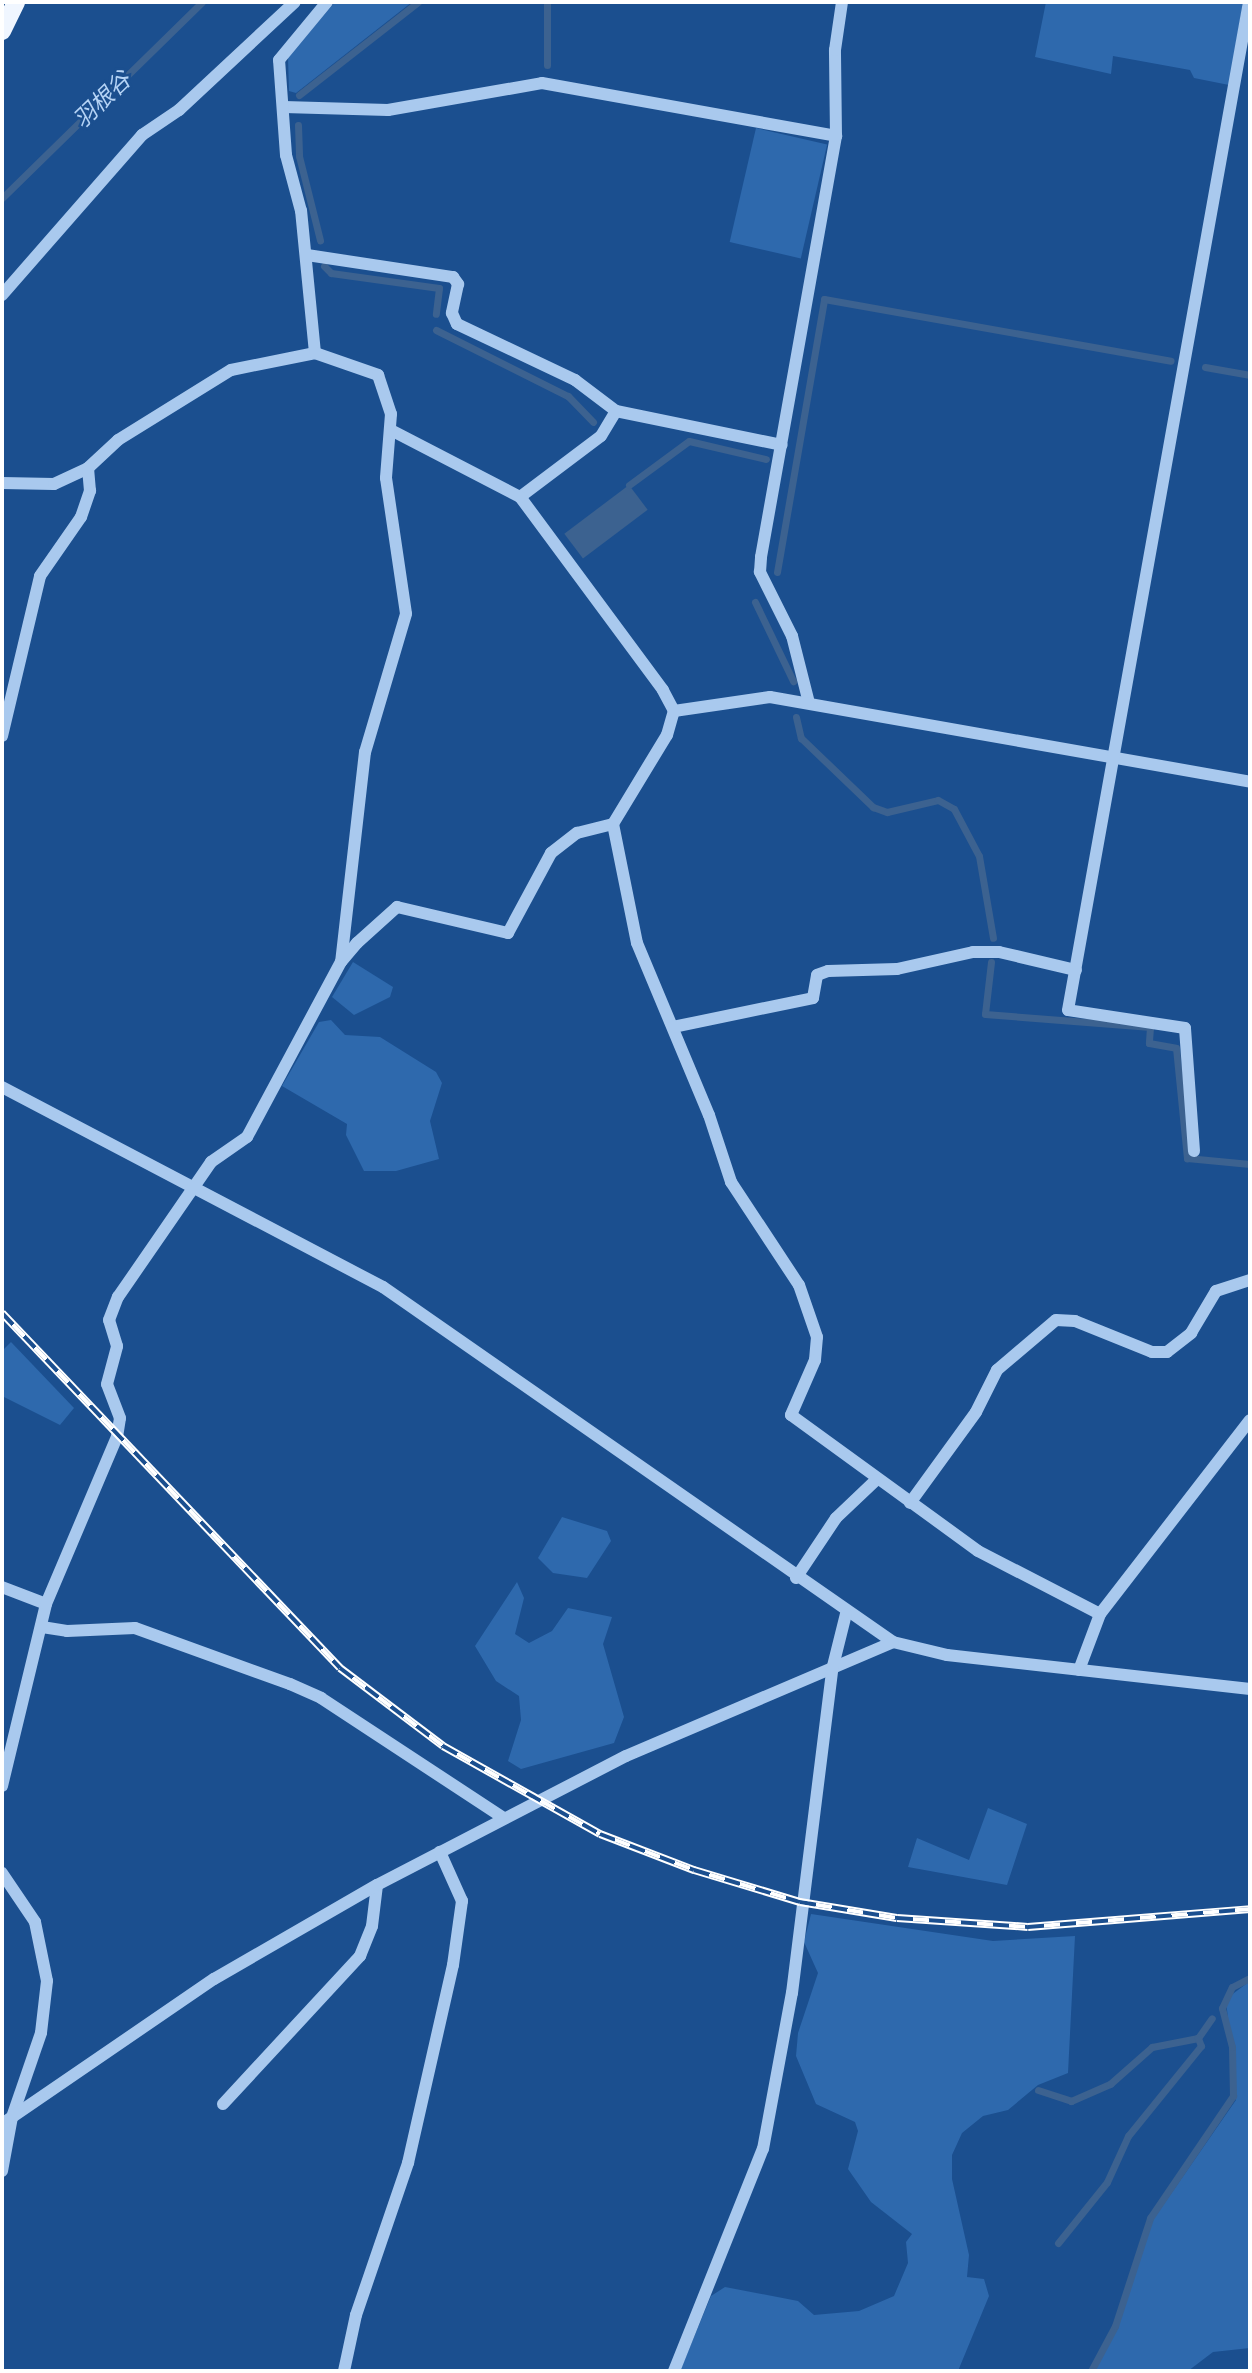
<!DOCTYPE html>
<meta charset="utf-8">
<style>
body{margin:0}
#map{position:relative;width:1252px;height:2373px;overflow:hidden;background:#1b4f8f;font-family:"Fira Sans","Noto Sans JP",sans-serif}
div>[style]{position:absolute}
.green>*{inset:0;background:#2e69ad;transform-origin:0 0}
.water>*{inset:0;background:#3c6290;transform-origin:0 0}
.stream>*{height:7px;margin:-3.5px;padding:0 3.5px;transform-origin:3.5px;border-radius:3.5px;background:#3c6290}
.minor>*{height:12px;margin:-6px;padding:0 6px;transform-origin:6px;border-radius:6px;background:#a9c9ee}
.major>*{height:18px;margin:-9px;padding:0 9px;transform-origin:9px;border-radius:9px;background:#f0f6ff}
.rail>*{height:8px;margin-top:-4px;transform-origin:0;background:repeating-linear-gradient(90deg,#1b4f8f 0 16px,#fff 0 32px);box-sizing:border-box;border-block:2px solid #fff}
span{translate:-50% -50%;white-space:nowrap;text-align:center;line-height:1.15;-webkit-text-stroke:5px #1b4f8f;paint-order:stroke}
.water-label{font-size:23px;color:#b5d3f5;font-style:italic}
.frame{position:absolute;inset:0;border:4px solid #fff;pointer-events:none}
</style>
<div id="map">
<div class="green">
<div style="clip-path:polygon(335px 2px,412px 2px,296px 93px,289px 91px,288px 57px)"></div>
<div style="clip-path:polygon(1046px 2px,1243px 2px,1229px 85px,1194px 78px,1190px 70px,1113px 56px,1111px 74px,1035px 57px)"></div>
<div style="left:756px;top:128px;width:73px;height:117px;rotate:13deg"></div>
<div style="clip-path:polygon(353px 962px,393px 987px,390px 997px,354px 1015px,332px 997px)"></div>
<div style="clip-path:polygon(331px 1020px,345px 1035px,380px 1037px,436px 1072px,442px 1083px,430px 1121px,439px 1159px,396px 1171px,364px 1171px,346px 1135px,347px 1124px,282px 1086px,319px 1022px)"></div>
<div style="clip-path:polygon(11px 1342px,74px 1408px,60px 1425px,2px 1396px,2px 1351px)"></div>
<div style="clip-path:polygon(562px 1517px,607px 1531px,611px 1541px,587px 1578px,553px 1573px,538px 1558px)"></div>
<div style="clip-path:polygon(517px 1582px,524px 1598px,515px 1634px,529px 1643px,552px 1631px,568px 1608px,612px 1617px,603px 1644px,624px 1717px,614px 1743px,521px 1769px,508px 1761px,521px 1720px,519px 1696px,496px 1681px,475px 1646px)"></div>
<div style="clip-path:polygon(988px 1808px,1027px 1824px,1007px 1885px,908px 1867px,917px 1838px,969px 1860px)"></div>
<div style="clip-path:polygon(811px 1914px,993px 1941px,1075px 1936px,1068px 2073px,1038px 2085px,1008px 2110px,983px 2116px,962px 2133px,952px 2155px,952px 2179px,969px 2255px,967px 2277px,984px 2279px,989px 2296px,958px 2371px,680px 2371px,711px 2296px,725px 2287px,798px 2301px,814px 2315px,859px 2311px,894px 2296px,908px 2263px,906px 2242px,912px 2234px,871px 2202px,848px 2169px,858px 2131px,855px 2122px,816px 2104px,796px 2056px,798px 2033px,818px 1973px,804px 1942px)"></div>
<div style="clip-path:polygon(1250px 1981px,1250px 2348px,1213px 2352px,1188px 2371px,1094px 2371px,1117px 2328px,1150px 2224px,1236px 2100px,1226px 1999px)"></div>
</div>
<div class="water">
<div style="left:629px;top:485px;width:31px;height:81px;rotate:53deg"></div>
</div>
<div class="stream">
<div style="left:547px;top:65px;width:63px;rotate:-90deg"></div>
<div style="left:299px;top:95px;width:151px;rotate:-38deg"></div>
<div style="left:298px;top:125px;width:31px;rotate:88deg"></div>
<div style="left:299px;top:156px;width:87px;rotate:76deg"></div>
<div style="left:2px;top:198px;width:280px;rotate:-44.4deg"></div>
<div style="left:324px;top:266px;width:10px;rotate:45deg"></div>
<div style="left:331px;top:273px;width:109px;rotate:7.9deg"></div>
<div style="left:439px;top:288px;width:26px;rotate:97deg"></div>
<div style="left:436px;top:330px;width:148px;rotate:26.6deg"></div>
<div style="left:568px;top:396px;width:36px;rotate:46deg"></div>
<div style="left:1205px;top:367px;width:46px;rotate:10.1deg"></div>
<div style="left:629px;top:485px;width:74px;rotate:-36.3deg"></div>
<div style="left:689px;top:441px;width:79px;rotate:13.2deg"></div>
<div style="left:777px;top:572px;width:277px;rotate:-80.2deg"></div>
<div style="left:824px;top:299px;width:352px;rotate:10.1deg"></div>
<div style="left:755px;top:602px;width:88px;rotate:64.3deg"></div>
<div style="left:796px;top:717px;width:22px;rotate:77deg"></div>
<div style="left:801px;top:738px;width:100px;rotate:43.8deg"></div>
<div style="left:873px;top:807px;width:15px;rotate:20deg"></div>
<div style="left:887px;top:812px;width:52px;rotate:-13.2deg"></div>
<div style="left:938px;top:800px;width:18px;rotate:29deg"></div>
<div style="left:954px;top:809px;width:53px;rotate:62deg"></div>
<div style="left:979px;top:856px;width:83px;rotate:80.3deg"></div>
<div style="left:991px;top:962px;width:52px;rotate:96.6deg"></div>
<div style="left:985px;top:1014px;width:166px;rotate:4.5deg"></div>
<div style="left:1150px;top:1027px;width:16px;rotate:94deg"></div>
<div style="left:1149px;top:1043px;width:27px;rotate:10deg"></div>
<div style="left:1176px;top:1048px;width:111px;rotate:84.3deg"></div>
<div style="left:1187px;top:1158px;width:63px;rotate:5.4deg"></div>
<div style="left:1038px;top:2090px;width:35px;rotate:18deg"></div>
<div style="left:1071px;top:2101px;width:43px;rotate:-23.6deg"></div>
<div style="left:1110px;top:2084px;width:56px;rotate:-41.4deg"></div>
<div style="left:1152px;top:2047px;width:47px;rotate:-11.1deg"></div>
<div style="left:1198px;top:2038px;width:24px;rotate:-55deg"></div>
<div style="left:1058px;top:2243px;width:78px;rotate:-51.2deg"></div>
<div style="left:1107px;top:2182px;width:51px;rotate:-65.5deg"></div>
<div style="left:1128px;top:2136px;width:116px;rotate:-51deg"></div>
<div style="left:1201px;top:2046px;width:9px;rotate:-111deg"></div>
<div style="left:1091px;top:2371px;width:51px;rotate:-61.9deg"></div>
<div style="left:1115px;top:2326px;width:114px;rotate:-72deg"></div>
<div style="left:1150px;top:2218px;width:148px;rotate:-55.8deg"></div>
<div style="left:1233px;top:2096px;width:49px;rotate:-91.2deg"></div>
<div style="left:1232px;top:2047px;width:40px;rotate:-104.4deg"></div>
<div style="left:1222px;top:2008px;width:23px;rotate:-65deg"></div>
<div style="left:1232px;top:1987px;width:20px;rotate:-27deg"></div>
</div>
<div class="minor">
<div style="left:284px;top:107px;width:104px;rotate:1.7deg"></div>
<div style="left:388px;top:110px;width:156px;rotate:-9.9deg"></div>
<div style="left:542px;top:83px;width:299px;rotate:10.2deg"></div>
<div style="left:307px;top:255px;width:148px;rotate:8.6deg"></div>
<div style="left:453px;top:277px;width:9px;rotate:54deg"></div>
<div style="left:458px;top:284px;width:30px;rotate:102deg"></div>
<div style="left:452px;top:313px;width:12px;rotate:66deg"></div>
<div style="left:457px;top:324px;width:131px;rotate:25.4deg"></div>
<div style="left:575px;top:380px;width:51px;rotate:37.1deg"></div>
<div style="left:616px;top:411px;width:169px;rotate:11.6deg"></div>
<div style="left:2px;top:295px;width:213px;rotate:-48.8deg"></div>
<div style="left:142px;top:135px;width:45px;rotate:-34deg"></div>
<div style="left:179px;top:110px;width:158px;rotate:-43deg"></div>
<div style="left:315px;top:353px;width:143px;rotate:-95.6deg"></div>
<div style="left:301px;top:211px;width:58px;rotate:-105deg"></div>
<div style="left:286px;top:155px;width:95px;rotate:-94.2deg"></div>
<div style="left:279px;top:60px;width:75px;rotate:-50.4deg"></div>
<div style="left:2px;top:483px;width:52px;rotate:1.1deg"></div>
<div style="left:54px;top:484px;width:38px;rotate:-25deg"></div>
<div style="left:88px;top:468px;width:41px;rotate:-43deg"></div>
<div style="left:118px;top:440px;width:133px;rotate:-31.8deg"></div>
<div style="left:231px;top:370px;width:86px;rotate:-11.4deg"></div>
<div style="left:315px;top:353px;width:67px;rotate:19.2deg"></div>
<div style="left:378px;top:375px;width:41px;rotate:71.6deg"></div>
<div style="left:391px;top:414px;width:64px;rotate:94.5deg"></div>
<div style="left:386px;top:478px;width:137px;rotate:81.6deg"></div>
<div style="left:406px;top:614px;width:144px;rotate:106.5deg"></div>
<div style="left:365px;top:752px;width:211px;rotate:96.5deg"></div>
<div style="left:520px;top:497px;width:101px;rotate:-37deg"></div>
<div style="left:601px;top:436px;width:29px;rotate:-59deg"></div>
<div style="left:809px;top:703px;width:69px;rotate:-104.2deg"></div>
<div style="left:792px;top:636px;width:72px;rotate:-116.6deg"></div>
<div style="left:760px;top:572px;width:15px;rotate:-86deg"></div>
<div style="left:761px;top:557px;width:428px;rotate:-79.9deg"></div>
<div style="left:836px;top:136px;width:86px;rotate:-90.7deg"></div>
<div style="left:835px;top:50px;width:49px;rotate:-81.7deg"></div>
<div style="left:674px;top:711px;width:97px;rotate:-8.3deg"></div>
<div style="left:770px;top:697px;width:487px;rotate:10deg"></div>
<div style="left:2px;top:736px;width:164px;rotate:-76.6deg"></div>
<div style="left:40px;top:576px;width:72px;rotate:-55.2deg"></div>
<div style="left:81px;top:517px;width:28px;rotate:-71deg"></div>
<div style="left:90px;top:491px;width:23px;rotate:-95deg"></div>
<div style="left:613px;top:824px;width:121px;rotate:78.6deg"></div>
<div style="left:637px;top:943px;width:186px;rotate:67.3deg"></div>
<div style="left:709px;top:1115px;width:71px;rotate:71.8deg"></div>
<div style="left:731px;top:1182px;width:123px;rotate:56.6deg"></div>
<div style="left:799px;top:1285px;width:55px;rotate:70.9deg"></div>
<div style="left:817px;top:1337px;width:23px;rotate:95deg"></div>
<div style="left:815px;top:1360px;width:60px;rotate:113.6deg"></div>
<div style="left:791px;top:1415px;width:231px;rotate:36deg"></div>
<div style="left:978px;top:1551px;width:137px;rotate:27.3deg"></div>
<div style="left:673px;top:1027px;width:143px;rotate:-11.7deg"></div>
<div style="left:813px;top:998px;width:23px;rotate:-80deg"></div>
<div style="left:817px;top:975px;width:12px;rotate:-20deg"></div>
<div style="left:828px;top:971px;width:69px;rotate:-1.7deg"></div>
<div style="left:897px;top:969px;width:78px;rotate:-12.6deg"></div>
<div style="left:973px;top:952px;width:26px"></div>
<div style="left:999px;top:952px;width:79px;rotate:13.2deg"></div>
<div style="left:2px;top:1087px;width:430px;rotate:27.7deg"></div>
<div style="left:383px;top:1287px;width:621px;rotate:34.84deg"></div>
<div style="left:893px;top:1642px;width:56px;rotate:13.5deg"></div>
<div style="left:947px;top:1655px;width:305px;rotate:6.4deg"></div>
<div style="left:1194px;top:1151px;width:123px;rotate:-94.2deg"></div>
<div style="left:1185px;top:1028px;width:118px;rotate:-171.3deg"></div>
<div style="left:1068px;top:1010px;width:1024px;rotate:-79.82deg"></div>
<div style="left:910px;top:1503px;width:112px;rotate:-54deg"></div>
<div style="left:976px;top:1412px;width:47px;rotate:-63.4deg"></div>
<div style="left:997px;top:1370px;width:77px;rotate:-40.3deg"></div>
<div style="left:1056px;top:1320px;width:19px;rotate:3deg"></div>
<div style="left:1075px;top:1321px;width:83px;rotate:21.9deg"></div>
<div style="left:1152px;top:1352px;width:15px"></div>
<div style="left:1167px;top:1352px;width:31px;rotate:-38deg"></div>
<div style="left:1191px;top:1333px;width:49px;rotate:-59.2deg"></div>
<div style="left:1216px;top:1291px;width:36px;rotate:-18deg"></div>
<div style="left:796px;top:1578px;width:72px;rotate:-56.3deg"></div>
<div style="left:836px;top:1518px;width:55px;rotate:-43.5deg"></div>
<div style="left:2px;top:1587px;width:47px;rotate:21.1deg"></div>
<div style="left:42px;top:1627px;width:25px;rotate:9deg"></div>
<div style="left:67px;top:1631px;width:68px;rotate:-2.5deg"></div>
<div style="left:135px;top:1628px;width:165px;rotate:19.9deg"></div>
<div style="left:290px;top:1684px;width:34px;rotate:24deg"></div>
<div style="left:321px;top:1698px;width:219px;rotate:33.3deg"></div>
<div style="left:1079px;top:1670px;width:60px;rotate:-69.4deg"></div>
<div style="left:1100px;top:1614px;width:245px;rotate:-52.3deg"></div>
<div style="left:2px;top:1786px;width:187px;rotate:-76.4deg"></div>
<div style="left:46px;top:1604px;width:181px;rotate:-67deg"></div>
<div style="left:117px;top:1437px;width:19px;rotate:-81deg"></div>
<div style="left:120px;top:1418px;width:36px;rotate:-111deg"></div>
<div style="left:107px;top:1384px;width:39px;rotate:-75deg"></div>
<div style="left:117px;top:1346px;width:27px;rotate:-107deg"></div>
<div style="left:109px;top:1320px;width:25px;rotate:-69deg"></div>
<div style="left:118px;top:1297px;width:164px;rotate:-55.4deg"></div>
<div style="left:211px;top:1162px;width:44px;rotate:-34.8deg"></div>
<div style="left:247px;top:1137px;width:199px;rotate:-61.8deg"></div>
<div style="left:341px;top:962px;width:25px;rotate:-50deg"></div>
<div style="left:357px;top:943px;width:54px;rotate:-42deg"></div>
<div style="left:397px;top:907px;width:114px;rotate:13.2deg"></div>
<div style="left:508px;top:933px;width:91px;rotate:-61.7deg"></div>
<div style="left:551px;top:853px;width:33px;rotate:-38deg"></div>
<div style="left:577px;top:833px;width:37px;rotate:-14deg"></div>
<div style="left:613px;top:824px;width:104px;rotate:-58.8deg"></div>
<div style="left:667px;top:735px;width:25px;rotate:-74deg"></div>
<div style="left:674px;top:711px;width:24px;rotate:-118deg"></div>
<div style="left:663px;top:690px;width:240px;rotate:-126.5deg"></div>
<div style="left:520px;top:497px;width:145px;rotate:-152.6deg"></div>
<div style="left:2px;top:1873px;width:59px;rotate:56deg"></div>
<div style="left:35px;top:1922px;width:60px;rotate:78.5deg"></div>
<div style="left:47px;top:1981px;width:52px;rotate:96.6deg"></div>
<div style="left:41px;top:2033px;width:89px;rotate:109deg"></div>
<div style="left:12px;top:2117px;width:55px;rotate:100.5deg"></div>
<div style="left:223px;top:2104px;width:202px;rotate:-47.2deg"></div>
<div style="left:360px;top:1956px;width:32px;rotate:-68deg"></div>
<div style="left:372px;top:1926px;width:41px;rotate:-83deg"></div>
<div style="left:2px;top:2124px;width:257px;rotate:-34.4deg"></div>
<div style="left:214px;top:1979px;width:188px;rotate:-30deg"></div>
<div style="left:377px;top:1885px;width:280px;rotate:-27.4deg"></div>
<div style="left:626px;top:1756px;width:290px;rotate:-23.1deg"></div>
<div style="left:344px;top:2371px;width:57px;rotate:-77.9deg"></div>
<div style="left:356px;top:2315px;width:161px;rotate:-71.1deg"></div>
<div style="left:408px;top:2163px;width:203px;rotate:-77.2deg"></div>
<div style="left:453px;top:1965px;width:65px;rotate:-82deg"></div>
<div style="left:462px;top:1901px;width:54px;rotate:-114.2deg"></div>
<div style="left:674px;top:2371px;width:239px;rotate:-68.2deg"></div>
<div style="left:763px;top:2149px;width:159px;rotate:-79.5deg"></div>
<div style="left:792px;top:1993px;width:325px;rotate:-82.9deg"></div>
<div style="left:832px;top:1670px;width:58px;rotate:-76deg"></div>
</div>
<div class="major">
<div style="left:2px;top:31px;width:32px;rotate:-64deg"></div>
</div>
<div class="rail">
<div style="left:2px;top:1313px;width:490px;rotate:46.4deg"></div>
<div style="left:340px;top:1668px;width:129px;rotate:37.1deg"></div>
<div style="left:443px;top:1746px;width:180px;rotate:29.3deg"></div>
<div style="left:600px;top:1834px;width:101px;rotate:21deg"></div>
<div style="left:694px;top:1870px;width:111px;rotate:16.8deg"></div>
<div style="left:800px;top:1902px;width:98px;rotate:9.4deg"></div>
<div style="left:897px;top:1918px;width:131px;rotate:3.9deg"></div>
<div style="left:1028px;top:1927px;width:223px;rotate:-4.6deg"></div>
</div>
<div class="water-label">
<span style="left:102px;top:100px;rotate:-44deg">羽根谷</span>
</div>
<div class="frame"></div>
</div>
